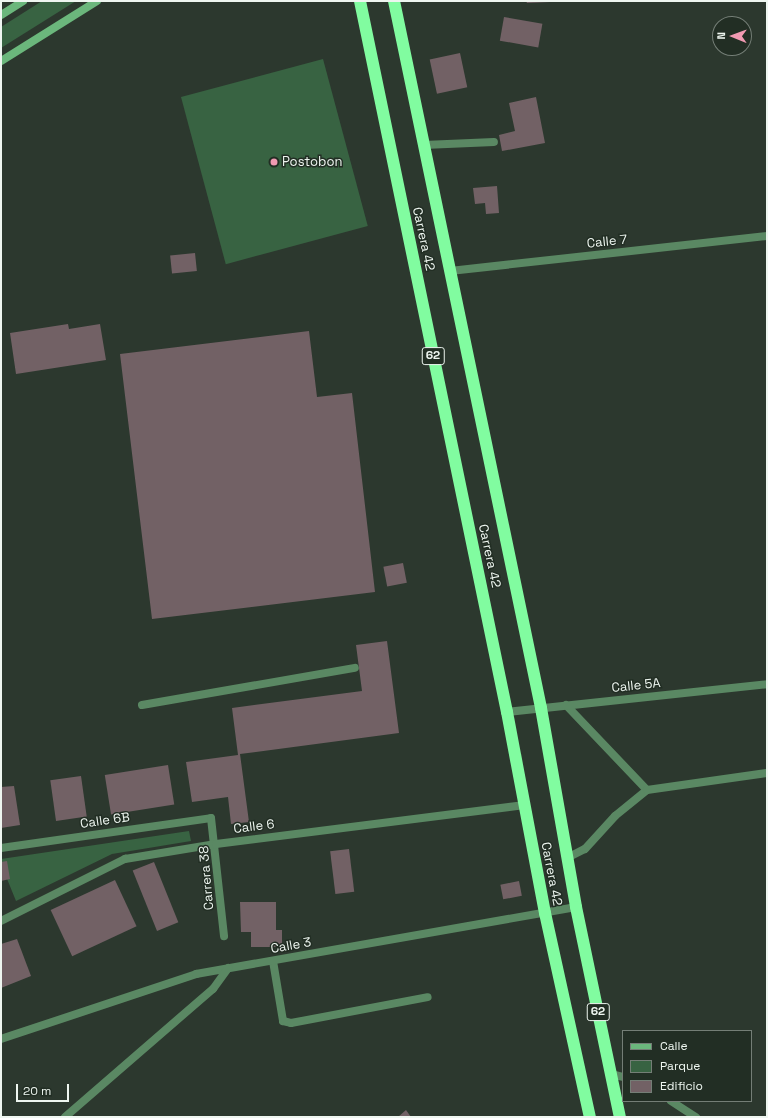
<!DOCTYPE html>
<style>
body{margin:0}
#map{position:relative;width:768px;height:1118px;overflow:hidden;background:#2c382e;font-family:"Space Grotesk",sans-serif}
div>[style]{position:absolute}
.green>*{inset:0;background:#386342;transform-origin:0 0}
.building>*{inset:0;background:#726165;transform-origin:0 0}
.lane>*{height:8px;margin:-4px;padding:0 4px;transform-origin:4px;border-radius:4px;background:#5a8863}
.street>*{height:8px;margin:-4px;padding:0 4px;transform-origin:4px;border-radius:4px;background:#5a8863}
.secondary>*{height:8px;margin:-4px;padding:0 4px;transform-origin:4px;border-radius:4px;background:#6bb77c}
.highway>*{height:12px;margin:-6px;padding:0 6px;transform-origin:6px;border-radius:6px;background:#81fca0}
.dots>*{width:11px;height:11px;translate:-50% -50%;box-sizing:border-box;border:2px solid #222e24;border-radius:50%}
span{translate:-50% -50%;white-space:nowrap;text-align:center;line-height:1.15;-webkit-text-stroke:3px #222e24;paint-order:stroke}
.shield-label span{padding:1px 3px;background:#222e24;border:1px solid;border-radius:3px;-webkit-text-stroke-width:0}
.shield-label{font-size:12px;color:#eef6f0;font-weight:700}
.poi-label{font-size:13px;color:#eef6f0}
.left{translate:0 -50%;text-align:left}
.street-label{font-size:13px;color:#eef6f0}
.frame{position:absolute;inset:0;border:2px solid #eef6f0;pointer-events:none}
.legend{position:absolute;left:622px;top:1030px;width:130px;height:72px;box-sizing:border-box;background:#222e24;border:1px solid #747e76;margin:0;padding:5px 7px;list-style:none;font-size:12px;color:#eef6f0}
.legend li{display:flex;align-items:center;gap:8px;height:20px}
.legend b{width:20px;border:1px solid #747e76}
.north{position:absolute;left:712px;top:16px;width:40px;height:40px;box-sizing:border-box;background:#222e24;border:1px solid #747e76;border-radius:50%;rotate:271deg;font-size:11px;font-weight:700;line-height:16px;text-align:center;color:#eef6f0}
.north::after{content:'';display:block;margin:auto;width:14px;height:18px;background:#f19ab2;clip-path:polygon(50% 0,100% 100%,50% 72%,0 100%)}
.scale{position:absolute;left:16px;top:1084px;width:53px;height:18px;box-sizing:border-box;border:2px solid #eef6f0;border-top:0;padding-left:5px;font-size:12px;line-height:14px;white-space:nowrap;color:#eef6f0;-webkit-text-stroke:3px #222e24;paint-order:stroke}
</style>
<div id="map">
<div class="green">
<div style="clip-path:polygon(42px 1px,76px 1px,1px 48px,1px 27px)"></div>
<div style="left:323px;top:59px;width:173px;height:147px;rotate:75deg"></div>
<div style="clip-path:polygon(189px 831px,191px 841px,112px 854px,16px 901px,1px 864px,1px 859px)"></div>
</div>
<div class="building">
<div style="clip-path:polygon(526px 1px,550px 1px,550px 2px,527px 3px)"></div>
<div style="left:504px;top:17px;width:39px;height:24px;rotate:10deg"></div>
<div style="left:460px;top:53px;width:35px;height:31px;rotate:78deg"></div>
<div style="clip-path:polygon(536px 97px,545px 143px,502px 151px,499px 135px,515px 131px,509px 103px)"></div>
<div style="clip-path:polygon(497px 186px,499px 213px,486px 214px,485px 203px,475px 204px,473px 188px)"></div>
<div style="left:195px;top:253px;width:18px;height:25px;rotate:84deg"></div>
<div style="clip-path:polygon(68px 324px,69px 329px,100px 324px,106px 360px,16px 374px,10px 333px)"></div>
<div style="clip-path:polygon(309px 331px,317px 397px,352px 393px,375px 592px,152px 619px,120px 354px)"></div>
<div style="left:403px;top:563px;width:20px;height:20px;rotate:79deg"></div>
<div style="clip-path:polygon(387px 641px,399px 733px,240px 754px,249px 822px,231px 824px,228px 797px,192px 802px,186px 762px,238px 755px,232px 708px,362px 691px,356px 645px)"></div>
<div style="left:168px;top:765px;width:40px;height:64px;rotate:81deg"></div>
<div style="left:81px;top:776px;width:41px;height:31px;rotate:82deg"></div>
<div style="clip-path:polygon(14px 786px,20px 825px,1px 828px,1px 787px)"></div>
<div style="left:349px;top:849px;width:43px;height:19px;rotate:83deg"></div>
<div style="clip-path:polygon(7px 861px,10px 879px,1px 881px,1px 862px)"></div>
<div style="left:154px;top:862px;width:65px;height:23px;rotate:68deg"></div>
<div style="left:115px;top:880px;width:51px;height:71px;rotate:65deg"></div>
<div style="left:519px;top:881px;width:15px;height:19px;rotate:79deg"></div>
<div style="clip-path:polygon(240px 902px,276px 902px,276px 930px,282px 930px,282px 947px,251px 947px,251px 932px,241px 932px)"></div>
<div style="clip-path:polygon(17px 939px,31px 976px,1px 988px,1px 944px)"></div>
<div style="clip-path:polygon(406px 1110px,411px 1117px,398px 1117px)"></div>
</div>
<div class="lane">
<div style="left:424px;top:145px;width:70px;rotate:-2.5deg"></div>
<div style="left:142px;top:705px;width:216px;rotate:-9.9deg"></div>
<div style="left:566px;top:705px;width:117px;rotate:46.4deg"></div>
<div style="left:567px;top:858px;width:20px;rotate:-27deg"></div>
<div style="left:585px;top:849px;width:45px;rotate:-47.7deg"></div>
<div style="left:615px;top:816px;width:41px;rotate:-39.1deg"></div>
<div style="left:647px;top:790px;width:121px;rotate:-8.1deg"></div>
<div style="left:273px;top:961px;width:61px;rotate:80.5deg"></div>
<div style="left:283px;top:1021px;width:8px;rotate:14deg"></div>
<div style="left:291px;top:1023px;width:139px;rotate:-10.7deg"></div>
<div style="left:611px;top:1074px;width:12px;rotate:14deg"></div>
<div style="left:671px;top:1101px;width:30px;rotate:33deg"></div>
</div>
<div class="street">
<div style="left:450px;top:271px;width:319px;rotate:-6.3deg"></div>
<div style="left:507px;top:712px;width:262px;rotate:-6.1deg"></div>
<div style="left:1px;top:848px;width:212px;rotate:-8.1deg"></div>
<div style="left:211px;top:818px;width:119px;rotate:83.7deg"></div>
<div style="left:1px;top:921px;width:139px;rotate:-26.6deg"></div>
<div style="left:125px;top:859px;width:92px;rotate:-9.4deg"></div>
<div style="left:216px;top:844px;width:309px;rotate:-7.2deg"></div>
<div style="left:1px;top:1039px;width:206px;rotate:-18.4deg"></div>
<div style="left:196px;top:974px;width:386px;rotate:-10deg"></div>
<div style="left:65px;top:1117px;width:196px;rotate:-40.9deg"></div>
<div style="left:213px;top:989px;width:26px;rotate:-54deg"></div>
</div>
<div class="secondary">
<div style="left:1px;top:15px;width:26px;rotate:-32deg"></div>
<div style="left:1px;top:61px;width:113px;rotate:-32deg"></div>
</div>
<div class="highway">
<div style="left:360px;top:1px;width:726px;rotate:78.32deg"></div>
<div style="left:507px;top:712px;width:205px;rotate:79.3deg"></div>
<div style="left:545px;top:913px;width:209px;rotate:77.6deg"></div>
<div style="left:394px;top:1px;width:722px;rotate:78.25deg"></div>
<div style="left:541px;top:708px;width:202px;rotate:80deg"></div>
<div style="left:576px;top:907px;width:215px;rotate:78.2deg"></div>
</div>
<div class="dots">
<div style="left:274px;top:162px;background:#f19ab2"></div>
</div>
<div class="shield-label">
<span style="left:433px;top:356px">62</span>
<span style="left:598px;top:1012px">62</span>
</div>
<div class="poi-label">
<span class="left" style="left:282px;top:162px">Postobon</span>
</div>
<div class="street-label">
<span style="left:423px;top:239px;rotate:78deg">Carrera 42</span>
<span style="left:607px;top:242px;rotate:-6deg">Calle 7</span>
<span style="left:489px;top:556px;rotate:78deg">Carrera 42</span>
<span style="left:636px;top:686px;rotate:-6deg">Calle 5A</span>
<span style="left:105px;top:821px;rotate:-8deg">Calle 6B</span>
<span style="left:254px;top:827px;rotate:-7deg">Calle 6</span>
<span style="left:551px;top:874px;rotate:79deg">Carrera 42</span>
<span style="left:207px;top:878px;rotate:-95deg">Carrera 38</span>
<span style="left:291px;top:946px;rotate:-10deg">Calle 3</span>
</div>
<div class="frame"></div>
<ul class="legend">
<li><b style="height:5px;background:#6bb77c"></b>Calle</li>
<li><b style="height:11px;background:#386342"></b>Parque</li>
<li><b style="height:11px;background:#726165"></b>Edificio</li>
</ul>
<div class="north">N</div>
<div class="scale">20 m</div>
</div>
